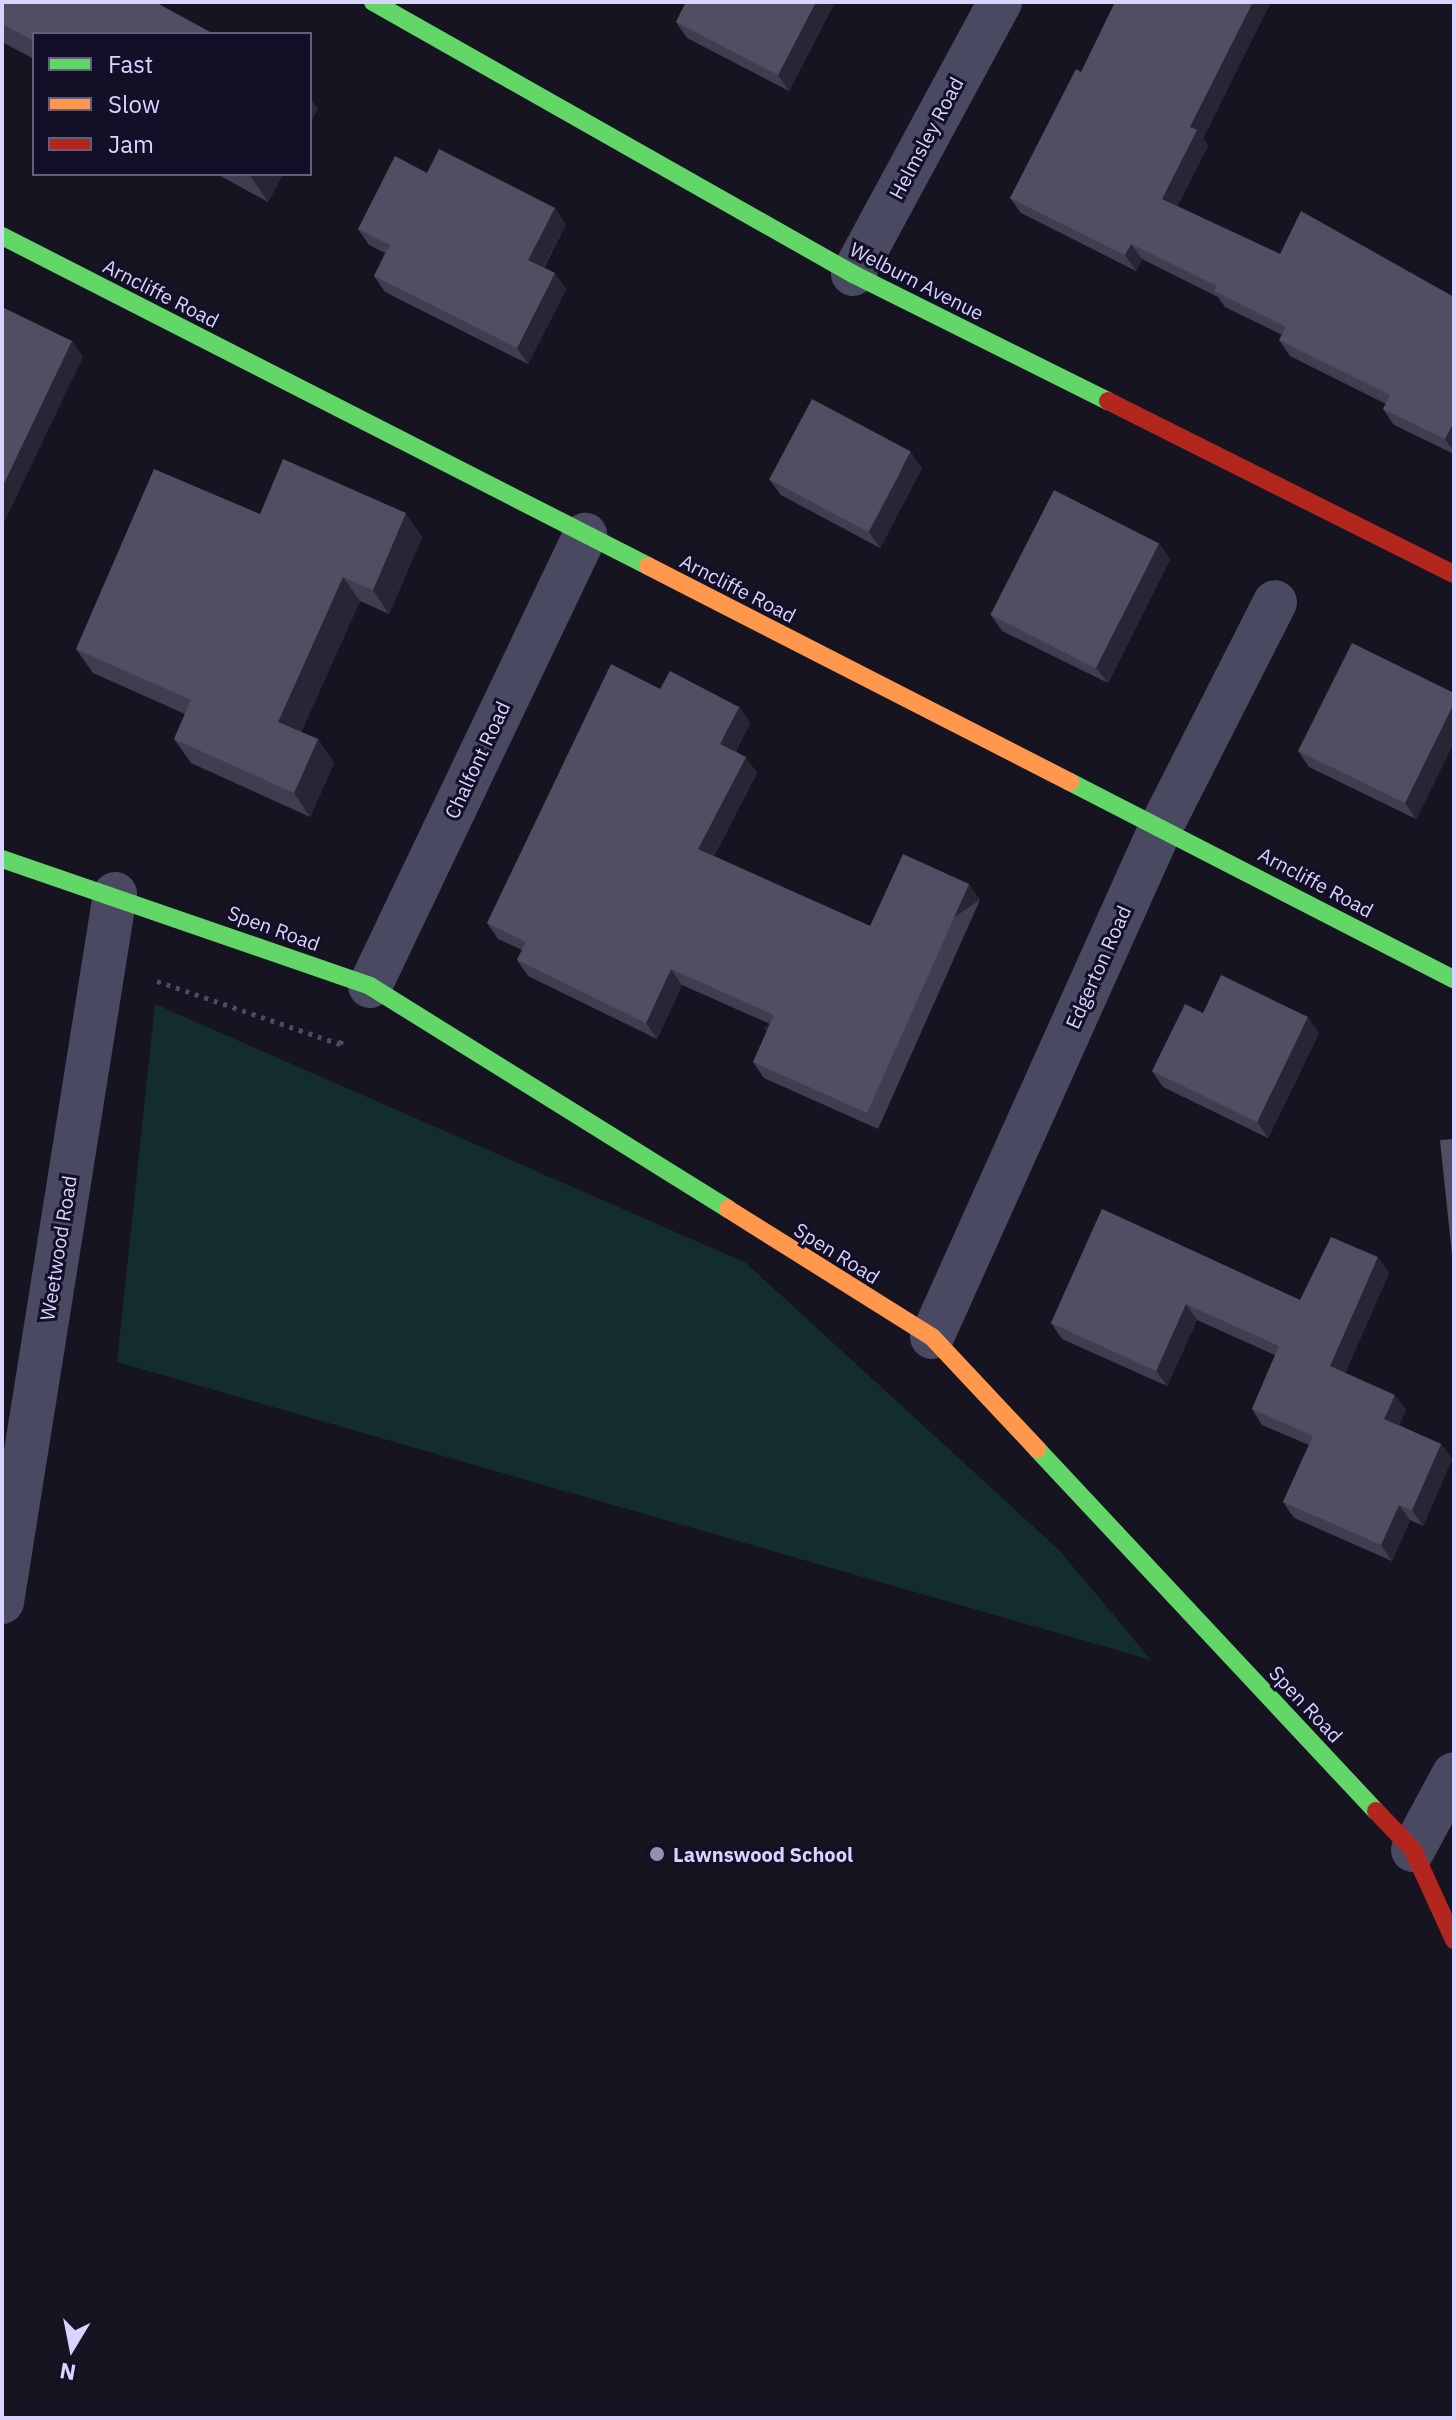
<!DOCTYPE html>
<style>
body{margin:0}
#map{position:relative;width:1456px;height:2420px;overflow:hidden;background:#161421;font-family:"IBM Plex Sans",sans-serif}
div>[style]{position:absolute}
.green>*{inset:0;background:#132c2d}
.path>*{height:5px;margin-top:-2.5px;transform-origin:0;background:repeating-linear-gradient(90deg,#44505f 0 4px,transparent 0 10px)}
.street>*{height:44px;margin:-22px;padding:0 22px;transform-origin:22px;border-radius:22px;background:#4a4962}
.fast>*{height:18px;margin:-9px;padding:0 9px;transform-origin:9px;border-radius:9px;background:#63d668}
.slow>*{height:18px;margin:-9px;padding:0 9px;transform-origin:9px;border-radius:9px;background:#ff974d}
.jam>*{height:18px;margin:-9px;padding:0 9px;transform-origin:9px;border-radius:9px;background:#b3261e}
.wall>*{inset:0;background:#403d50}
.shaded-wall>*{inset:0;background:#282635;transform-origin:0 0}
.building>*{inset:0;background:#504e63;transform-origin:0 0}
.dots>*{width:22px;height:22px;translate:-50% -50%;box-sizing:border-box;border:4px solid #130f26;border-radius:50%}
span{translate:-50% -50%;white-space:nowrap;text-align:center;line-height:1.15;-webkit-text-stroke:6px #130f26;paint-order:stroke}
.street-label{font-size:20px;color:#d9d4ff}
.poi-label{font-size:20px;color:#d9d4ff;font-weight:700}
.left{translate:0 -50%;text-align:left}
.frame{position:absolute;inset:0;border:4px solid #d9d4ff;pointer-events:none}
.legend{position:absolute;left:32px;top:32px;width:280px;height:144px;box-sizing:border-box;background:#130f26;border:2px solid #625e7d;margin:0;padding:10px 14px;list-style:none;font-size:24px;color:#d9d4ff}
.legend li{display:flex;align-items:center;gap:16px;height:40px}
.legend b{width:40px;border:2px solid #625e7d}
.north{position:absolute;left:32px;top:2308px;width:80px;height:80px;-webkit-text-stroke:6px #130f26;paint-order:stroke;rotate:190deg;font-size:22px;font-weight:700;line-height:32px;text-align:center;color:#d9d4ff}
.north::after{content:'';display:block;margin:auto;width:28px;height:36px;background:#d9d4ff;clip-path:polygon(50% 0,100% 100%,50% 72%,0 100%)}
</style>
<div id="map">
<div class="green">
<div style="clip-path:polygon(155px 1004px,746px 1263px,1060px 1551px,1151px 1660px,117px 1362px)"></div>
</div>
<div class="path">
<div style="left:157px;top:981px;width:194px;rotate:19deg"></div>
<div style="left:340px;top:1044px;width:9px;rotate:-63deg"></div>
</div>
<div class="street">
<div style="left:853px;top:274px;width:309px;rotate:-61.6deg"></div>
<div style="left:370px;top:986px;width:500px;rotate:-64.5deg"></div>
<div style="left:932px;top:1337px;width:559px;rotate:-65.82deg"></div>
<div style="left:1161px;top:827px;width:252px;rotate:-63.1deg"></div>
<div style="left:2px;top:1602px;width:717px;rotate:-80.93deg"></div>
<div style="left:1413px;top:1850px;width:86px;rotate:-61.7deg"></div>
</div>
<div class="fast">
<div style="left:373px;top:2px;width:552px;rotate:29.54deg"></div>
<div style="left:853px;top:274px;width:285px;rotate:26.5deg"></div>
<div style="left:2px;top:236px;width:725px;rotate:27.06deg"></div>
<div style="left:1070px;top:782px;width:432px;rotate:27.2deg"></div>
<div style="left:2px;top:859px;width:389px;rotate:19deg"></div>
<div style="left:370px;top:986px;width:422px;rotate:31.9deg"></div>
<div style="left:1037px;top:1449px;width:496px;rotate:46.9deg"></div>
</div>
<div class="slow">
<div style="left:648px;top:566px;width:474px;rotate:27.1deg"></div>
<div style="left:728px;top:1209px;width:241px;rotate:32.1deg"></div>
<div style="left:932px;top:1337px;width:154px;rotate:46.8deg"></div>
</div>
<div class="jam">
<div style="left:1108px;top:401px;width:387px;rotate:26.6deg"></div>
<div style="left:1376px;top:1811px;width:54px;rotate:46.5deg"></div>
<div style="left:1413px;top:1850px;width:99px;rotate:65.5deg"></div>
</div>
<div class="wall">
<div style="clip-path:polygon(2px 2px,34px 34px,34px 59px,2px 42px)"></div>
<div style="clip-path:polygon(686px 2px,835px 2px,789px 91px,687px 38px,676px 22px)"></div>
<div style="clip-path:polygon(1081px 72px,1203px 139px,1208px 146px,1177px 206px,1280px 254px,1454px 297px,1454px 454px,1394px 425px,1383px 409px,1386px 404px,1290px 356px,1279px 340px,1282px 335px,1225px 307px,1218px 297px,1142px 259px,1136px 271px,1021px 213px,1010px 198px)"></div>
<div style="clip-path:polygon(427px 173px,566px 224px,544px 268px,566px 289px,528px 364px,385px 292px,374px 276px,385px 253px,369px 245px,358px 229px)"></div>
<div style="clip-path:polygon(217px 174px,283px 174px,268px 202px)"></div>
<div style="clip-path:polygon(922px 468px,880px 548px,781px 495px,769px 479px)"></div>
<div style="clip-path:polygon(260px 514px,422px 537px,389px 614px,360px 601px,301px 732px,318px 739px,334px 763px,310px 817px,191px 763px,174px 739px,185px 714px,93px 673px,76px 649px)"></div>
<div style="clip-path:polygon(1170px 559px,1108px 683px,1002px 631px,991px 615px)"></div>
<div style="clip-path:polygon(660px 689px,739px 707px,750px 723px,736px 751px,757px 773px,714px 856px,870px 926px,980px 900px,878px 1129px,764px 1078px,753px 1062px,770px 1024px,682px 985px,657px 1039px,528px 976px,517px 960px,522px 950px,498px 939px,487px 923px)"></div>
<div style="clip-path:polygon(1454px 693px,1454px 742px,1416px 819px,1309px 767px,1298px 751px)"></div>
<div style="clip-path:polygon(1203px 1013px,1319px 1033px,1268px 1138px,1163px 1087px,1152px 1071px)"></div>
<div style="clip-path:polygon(1102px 1209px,1300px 1300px,1389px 1273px,1345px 1373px,1406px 1410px,1399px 1425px,1441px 1444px,1452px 1459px,1423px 1526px,1410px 1520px,1392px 1561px,1294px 1518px,1283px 1502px,1309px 1445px,1262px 1425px,1252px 1409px,1275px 1355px,1197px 1320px,1167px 1386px,1062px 1339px,1051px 1323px)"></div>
</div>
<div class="shaded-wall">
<div style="clip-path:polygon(816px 2px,835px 2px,789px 91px,778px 75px)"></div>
<div style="clip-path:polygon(1253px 2px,1271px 2px,1203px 139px,1208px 146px,1173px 215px,1162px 199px,1190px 127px)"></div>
<div style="clip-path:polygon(310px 97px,318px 109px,310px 124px)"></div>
<div style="clip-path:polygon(249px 174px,283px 174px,268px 202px)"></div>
<div style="clip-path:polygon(555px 208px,566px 224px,539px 276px,528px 260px)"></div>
<div style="clip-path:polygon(1131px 244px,1142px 259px,1136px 271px,1125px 255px)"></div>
<div style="clip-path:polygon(555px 273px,566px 289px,528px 364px,517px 348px)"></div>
<div style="clip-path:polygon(72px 341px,83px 357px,2px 527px,2px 488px)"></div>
<div style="clip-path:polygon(1454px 422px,1454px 452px,1445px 439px)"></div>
<div style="clip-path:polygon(911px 452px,922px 468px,880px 548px,869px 532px)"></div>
<div style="clip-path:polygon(406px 513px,422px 537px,389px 614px,373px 590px)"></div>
<div style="clip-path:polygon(1159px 543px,1170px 559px,1108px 683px,1096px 668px)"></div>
<div style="clip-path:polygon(343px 577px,360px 601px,295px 746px,278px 722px)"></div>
<div style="clip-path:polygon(1454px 703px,1454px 742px,1416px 819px,1405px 803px)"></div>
<div style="clip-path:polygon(739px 707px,750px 723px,731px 760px,720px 744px)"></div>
<div style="clip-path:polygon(318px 739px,334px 763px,310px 817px,294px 793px)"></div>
<div style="clip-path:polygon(746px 757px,757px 773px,709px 865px,698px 849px)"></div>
<div style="left:969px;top:884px;width:19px;height:251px;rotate:55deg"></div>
<div style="clip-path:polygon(671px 969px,682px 985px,657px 1039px,646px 1023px)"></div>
<div style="clip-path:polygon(1308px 1017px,1319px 1033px,1268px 1138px,1257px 1122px)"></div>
<div style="clip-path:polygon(1378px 1257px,1389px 1273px,1341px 1382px,1330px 1366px)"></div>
<div style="clip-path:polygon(1186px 1304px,1197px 1320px,1167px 1386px,1156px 1371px)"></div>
<div style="clip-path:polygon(1395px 1395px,1406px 1410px,1395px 1434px,1384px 1419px)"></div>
<div style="clip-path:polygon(1441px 1444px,1452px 1459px,1423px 1526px,1412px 1510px)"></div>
<div style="clip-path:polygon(1399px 1505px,1410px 1520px,1392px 1561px,1381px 1545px)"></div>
</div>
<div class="building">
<div style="clip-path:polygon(2px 2px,155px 2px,214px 34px,34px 34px,34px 41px,2px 24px)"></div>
<div style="clip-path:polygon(686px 2px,816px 2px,778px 75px,676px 22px)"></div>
<div style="clip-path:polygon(1115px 2px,1253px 2px,1190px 127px,1197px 130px,1162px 199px,1280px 254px,1301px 211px,1454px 297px,1454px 422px,1445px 439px,1383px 409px,1390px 395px,1279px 340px,1286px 327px,1214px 291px,1217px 286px,1131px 244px,1125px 255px,1010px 198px,1076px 69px,1081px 72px)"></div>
<div style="clip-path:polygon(439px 149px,555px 208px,528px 260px,555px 273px,517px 348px,374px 276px,390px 245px,358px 229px,395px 156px,427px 173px)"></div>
<div style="clip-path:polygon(2px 307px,72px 341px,2px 488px)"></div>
<div style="left:812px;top:399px;width:112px;height:91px;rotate:28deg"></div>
<div style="clip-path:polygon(283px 459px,406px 513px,373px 590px,343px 577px,278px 722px,318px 739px,294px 793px,174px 739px,191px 700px,76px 649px,154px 469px,260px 514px)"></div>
<div style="left:1054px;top:490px;width:118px;height:140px;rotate:27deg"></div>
<div style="clip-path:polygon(1352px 643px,1454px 693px,1454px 703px,1405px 803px,1298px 751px)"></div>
<div style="clip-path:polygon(611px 664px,660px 689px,670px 671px,739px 707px,720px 744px,746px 757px,698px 849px,870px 926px,903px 854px,969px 884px,867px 1113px,753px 1062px,774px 1015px,671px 969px,646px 1023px,517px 960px,526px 942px,487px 923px)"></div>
<div style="clip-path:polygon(1221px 975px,1308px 1017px,1257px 1122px,1152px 1071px,1185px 1004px,1203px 1013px)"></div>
<div style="clip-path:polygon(1454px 1139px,1454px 1274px,1440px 1140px)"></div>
<div style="clip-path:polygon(1102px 1209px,1300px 1300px,1331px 1237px,1378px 1257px,1330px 1366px,1395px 1395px,1384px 1419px,1441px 1444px,1412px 1510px,1399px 1505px,1381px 1545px,1283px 1502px,1313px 1436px,1252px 1409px,1279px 1346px,1186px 1304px,1156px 1371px,1051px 1323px)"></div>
</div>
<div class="dots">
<div style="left:657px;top:1854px;background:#9591b1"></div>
</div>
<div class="street-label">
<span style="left:926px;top:138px;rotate:-62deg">Helmsley Road</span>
<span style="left:917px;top:281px;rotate:27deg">Welburn Avenue</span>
<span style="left:161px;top:293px;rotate:27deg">Arncliffe Road</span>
<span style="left:738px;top:588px;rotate:27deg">Arncliffe Road</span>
<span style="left:477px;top:760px;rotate:-65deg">Chalfont Road</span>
<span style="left:1316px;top:882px;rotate:28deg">Arncliffe Road</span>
<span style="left:274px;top:928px;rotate:20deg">Spen Road</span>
<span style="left:1098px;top:967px;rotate:-66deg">Edgerton Road</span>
<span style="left:58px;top:1248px;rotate:-81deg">Weetwood Road</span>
<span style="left:837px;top:1253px;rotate:32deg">Spen Road</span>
<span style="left:1306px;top:1704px;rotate:47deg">Spen Road</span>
</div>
<div class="poi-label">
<span class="left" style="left:673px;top:1854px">Lawnswood School</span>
</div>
<div class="frame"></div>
<ul class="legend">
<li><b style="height:10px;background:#63d668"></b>Fast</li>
<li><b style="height:10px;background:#ff974d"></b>Slow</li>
<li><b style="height:10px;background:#b3261e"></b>Jam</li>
</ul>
<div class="north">N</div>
</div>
